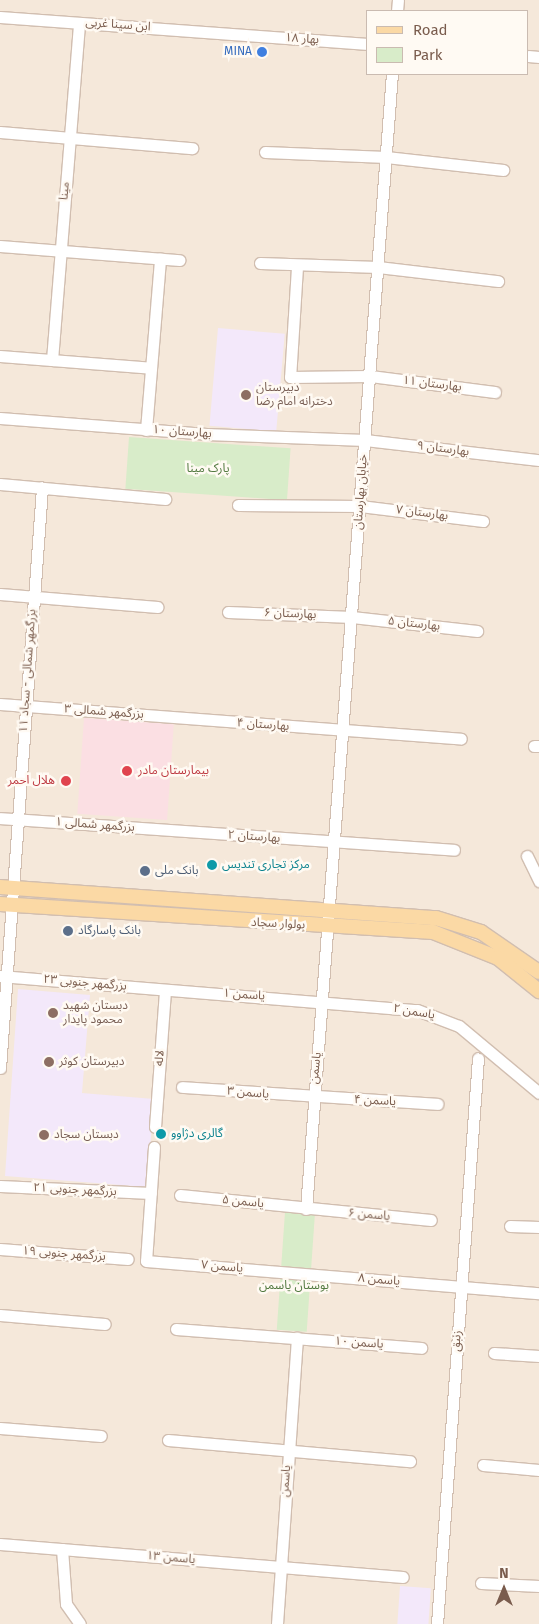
<!DOCTYPE html>
<meta charset="utf-8">
<style>
body{margin:0}
#map{position:relative;width:539px;height:1624px;overflow:hidden;background:#fdf6ec;font-family:"Fira Sans","Noto Sans Arabic",sans-serif}
div>[style]{position:absolute}
.residential>*{inset:0;background:#f5e8da}
.education>*{inset:0;background:#f3e8fa;transform-origin:0 0}
.medical>*{inset:0;background:#fbdfe3;transform-origin:0 0}
.green>*{inset:0;background:#d8ecc9;transform-origin:0 0}
.roads{filter:drop-shadow(1px 0 #d1beb0) drop-shadow(-1px 0 #d1beb0) drop-shadow(0 1px #d1beb0) drop-shadow(0 -1px #d1beb0)}
.minor>*{height:11px;margin:-5.5px;padding:0 5.5px;transform-origin:5.5px;border-radius:5.5px;background:#fff}
.major>*{height:14px;margin:-7px;padding:0 7px;transform-origin:7px;border-radius:7px;background:#fbd9a5}
.dots>*{width:14px;height:14px;translate:-50% -50%;box-sizing:border-box;border:2px solid #fffaf3;border-radius:50%}
span{translate:-50% -50%;white-space:nowrap;text-align:center;line-height:1.15;-webkit-text-stroke:5px #fffaf3;paint-order:stroke}
.street-label{font-size:12px;color:#7a5c4d}
.shop-label{font-size:12px;color:#366cbe}
.right{translate:-100% -50%;text-align:right}
.education-label{font-size:12px;color:#785e54}
.left{translate:0 -50%;text-align:left}
.park-label{font-size:12px;color:#537a41}
.health-label{font-size:12px;color:#be3a42}
.culture-label{font-size:12px;color:#0d838f}
.service-label{font-size:12px;color:#4e5e75}
.legend{position:absolute;left:366px;top:10px;width:162px;height:65px;box-sizing:border-box;background:#fffaf3;border:1px solid #cabbb1;margin:0;padding:6px 9px;list-style:none;font-size:15px;color:#7a5c4d}
.legend li{display:flex;align-items:center;gap:10px;height:25px}
.legend b{width:25px;border:1px solid #cabbb1}
.north{position:absolute;left:479px;top:1564px;width:50px;height:50px;-webkit-text-stroke:4px #fffaf3;paint-order:stroke;rotate:0deg;font-size:14px;font-weight:700;line-height:20px;text-align:center;color:#7a5c4d}
.north::after{content:'';display:block;margin:auto;width:18px;height:22px;background:#7a5c4d;clip-path:polygon(50% 0,100% 100%,50% 72%,0 100%)}
</style>
<div id="map">
<div class="residential">
<div style="clip-path:polygon(evenodd,0 0,539px 0,539px 1624px,0 1624px,0 0,368px 11px,528px 11px,528px 74px,368px 74px,368px 11px)"></div>
</div>
<div class="education">
<div style="left:218px;top:328px;width:67px;height:98px;rotate:5deg"></div>
<div style="clip-path:polygon(18px 989px,90px 995px,82px 1093px,154px 1099px,147px 1187px,5px 1176px)"></div>
<div style="left:400px;top:1586px;width:31px;height:38px;rotate:4deg"></div>
</div>
<div class="medical">
<div style="left:84px;top:718px;width:90px;height:96px;rotate:4deg"></div>
</div>
<div class="green">
<div style="left:129px;top:437px;width:162px;height:52px;rotate:4deg"></div>
<div style="left:285px;top:1212px;width:30px;height:118px;rotate:4deg"></div>
</div>
<div class="roads">
<div class="minor">
<div style="left:397px;top:11px;width:11px;rotate:-85deg"></div>
<div style="left:0;top:17px;width:369px;rotate:4.2deg"></div>
<div style="left:528px;top:56px;width:11px;rotate:5deg"></div>
<div style="left:0;top:132px;width:193px;rotate:4.8deg"></div>
<div style="left:265px;top:152px;width:121px;rotate:2.4deg"></div>
<div style="left:386px;top:157px;width:118px;rotate:6.3deg"></div>
<div style="left:0;top:246px;width:180px;rotate:4.5deg"></div>
<div style="left:260px;top:263px;width:118px;rotate:1.9deg"></div>
<div style="left:378px;top:267px;width:121px;rotate:6.7deg"></div>
<div style="left:297px;top:267px;width:110px;rotate:93.6deg"></div>
<div style="left:290px;top:377px;width:80px;rotate:-0.7deg"></div>
<div style="left:370px;top:376px;width:126px;rotate:7.3deg"></div>
<div style="left:0;top:356px;width:151px;rotate:4.5deg"></div>
<div style="left:52px;top:360px;width:338px;rotate:-85.4deg"></div>
<div style="left:0;top:418px;width:207px;rotate:4.4deg"></div>
<div style="left:206px;top:434px;width:159px;rotate:2.2deg"></div>
<div style="left:365px;top:440px;width:175px;rotate:6.6deg"></div>
<div style="left:146px;top:430px;width:172px;rotate:-85.3deg"></div>
<div style="left:0;top:484px;width:166px;rotate:5.2deg"></div>
<div style="left:238px;top:505px;width:122px;rotate:0.5deg"></div>
<div style="left:360px;top:506px;width:124px;rotate:7deg"></div>
<div style="left:0;top:594px;width:158px;rotate:4.7deg"></div>
<div style="left:228px;top:612px;width:124px;rotate:2.3deg"></div>
<div style="left:352px;top:617px;width:126px;rotate:6.4deg"></div>
<div style="left:0;top:704px;width:462px;rotate:4.3deg"></div>
<div style="left:534px;top:746px;width:5px"></div>
<div style="left:0;top:818px;width:455px;rotate:4deg"></div>
<div style="left:527px;top:856px;width:28px;rotate:64deg"></div>
<div style="left:0;top:976px;width:418px;rotate:4.7deg"></div>
<div style="left:417px;top:1010px;width:45px;rotate:20.9deg"></div>
<div style="left:459px;top:1026px;width:104px;rotate:39.9deg"></div>
<div style="left:0;top:1068px;width:582px;rotate:-85.86deg"></div>
<div style="left:182px;top:1087px;width:256px;rotate:3.8deg"></div>
<div style="left:155px;top:1127px;width:137px;rotate:-85.8deg"></div>
<div style="left:154px;top:1147px;width:114px;rotate:94deg"></div>
<div style="left:146px;top:1261px;width:394px;rotate:4.7deg"></div>
<div style="left:0;top:1186px;width:151px;rotate:2.7deg"></div>
<div style="left:180px;top:1195px;width:252px;rotate:5.7deg"></div>
<div style="left:306px;top:1209px;width:1138px;rotate:-85.67deg"></div>
<div style="left:510px;top:1226px;width:29px;rotate:2deg"></div>
<div style="left:0;top:1249px;width:128px;rotate:4.5deg"></div>
<div style="left:0;top:1315px;width:105px;rotate:4.9deg"></div>
<div style="left:176px;top:1329px;width:246px;rotate:4.4deg"></div>
<div style="left:494px;top:1353px;width:45px;rotate:3.8deg"></div>
<div style="left:0;top:1428px;width:101px;rotate:4.5deg"></div>
<div style="left:168px;top:1440px;width:243px;rotate:5deg"></div>
<div style="left:483px;top:1465px;width:56px;rotate:5.1deg"></div>
<div style="left:0;top:1544px;width:404px;rotate:4.7deg"></div>
<div style="left:62px;top:1549px;width:55px;rotate:85.8deg"></div>
<div style="left:66px;top:1604px;width:24px;rotate:55deg"></div>
<div style="left:481px;top:1583px;width:58px;rotate:3deg"></div>
<div style="left:277px;top:1624px;width:287px;rotate:-86deg"></div>
<div style="left:437px;top:1624px;width:567px;rotate:-85.86deg"></div>
</div>
<div class="major">
<div style="left:0;top:887px;width:437px;rotate:4.1deg"></div>
<div style="left:436px;top:918px;width:47px;rotate:17.3deg"></div>
<div style="left:481px;top:932px;width:70px;rotate:34.6deg"></div>
<div style="left:0;top:904px;width:434px;rotate:3.7deg"></div>
<div style="left:433px;top:932px;width:70px;rotate:21.8deg"></div>
<div style="left:498px;top:958px;width:53px;rotate:38.8deg"></div>
</div>
</div>
<div class="dots">
<div style="left:262px;top:52px;background:#3f7fe0"></div>
<div style="left:246px;top:395px;background:#8d6e63"></div>
<div style="left:127px;top:771px;background:#e0444e"></div>
<div style="left:66px;top:781px;background:#e0444e"></div>
<div style="left:212px;top:865px;background:#0f9aa8"></div>
<div style="left:145px;top:871px;background:#5c6f8a"></div>
<div style="left:68px;top:931px;background:#5c6f8a"></div>
<div style="left:53px;top:1013px;background:#8d6e63"></div>
<div style="left:49px;top:1062px;background:#8d6e63"></div>
<div style="left:161px;top:1134px;background:#0f9aa8"></div>
<div style="left:44px;top:1135px;background:#8d6e63"></div>
</div>
<div class="street-label">
<span style="left:118px;top:25px;rotate:4deg">ابن سینا غربی</span>
<span style="left:302px;top:39px;rotate:4deg">بهار ۱۸</span>
<span style="left:65px;top:191px;rotate:-85deg">مینا</span>
<span style="left:432px;top:384px;rotate:7deg">بهارستان ۱۱</span>
<span style="left:182px;top:432px;rotate:4deg">بهارستان ۱۰</span>
<span style="left:443px;top:449px;rotate:7deg">بهارستان ۹</span>
<span style="left:361px;top:492px;rotate:-86deg">خیابان بهارستان</span>
<span style="left:422px;top:513px;rotate:7deg">بهارستان ۷</span>
<span style="left:290px;top:614px;rotate:2deg">بهارستان ۶</span>
<span style="left:414px;top:624px;rotate:6deg">بهارستان ۵</span>
<span style="left:28px;top:671px;rotate:-86deg">بزرگمهر شمالی - سجاد ۱۱</span>
<span style="left:104px;top:712px;rotate:4deg">بزرگمهر شمالی ۳</span>
<span style="left:263px;top:725px;rotate:4deg">بهارستان ۴</span>
<span style="left:95px;top:825px;rotate:4deg">بزرگمهر شمالی ۱</span>
<span style="left:254px;top:837px;rotate:4deg">بهارستان ۲</span>
<span style="left:278px;top:924px;rotate:3deg">بولوار سجاد</span>
<span style="left:85px;top:983px;rotate:5deg">بزرگمهر جنوبی ۲۳</span>
<span style="left:244px;top:995px;rotate:4deg">یاسمن ۱</span>
<span style="left:414px;top:1012px;rotate:10deg">یاسمن ۲</span>
<span style="left:160px;top:1058px;rotate:-86deg">لاله</span>
<span style="left:316px;top:1068px;rotate:-84deg">یاسمن</span>
<span style="left:248px;top:1093px;rotate:5deg">یاسمن ۳</span>
<span style="left:375px;top:1101px;rotate:3deg">یاسمن ۴</span>
<span style="left:75px;top:1190px;rotate:3deg">بزرگمهر جنوبی ۲۱</span>
<span style="left:243px;top:1202px;rotate:6deg">یاسمن ۵</span>
<span style="left:369px;top:1215px;rotate:5deg">یاسمن ۶</span>
<span style="left:64px;top:1254px;rotate:4deg">بزرگمهر جنوبی ۱۹</span>
<span style="left:222px;top:1267px;rotate:5deg">یاسمن ۷</span>
<span style="left:379px;top:1280px;rotate:5deg">یاسمن ۸</span>
<span style="left:457px;top:1341px;rotate:-86deg">زنبق</span>
<span style="left:359px;top:1343px;rotate:4deg">یاسمن ۱۰</span>
<span style="left:286px;top:1481px;rotate:-86deg">یاسمن</span>
<span style="left:171px;top:1558px;rotate:5deg">یاسمن ۱۳</span>
</div>
<div class="shop-label">
<span class="right" style="left:252px;top:52px">MINA</span>
</div>
<div class="education-label">
<span class="left" style="left:256px;top:395px">دبیرستان<br>دخترانه امام رضا</span>
<span class="left" style="left:63px;top:1013px">دبستان شهید<br>محمود پایدار</span>
<span class="left" style="left:59px;top:1062px">دبیرستان کوثر</span>
<span class="left" style="left:54px;top:1135px">دبستان سجاد</span>
</div>
<div class="park-label">
<span style="left:208px;top:469px">پارک مینا</span>
<span style="left:294px;top:1286px">بوستان یاسمن</span>
</div>
<div class="health-label">
<span class="left" style="left:138px;top:771px">بیمارستان مادر</span>
<span class="right" style="left:55px;top:781px">هلال احمر</span>
</div>
<div class="culture-label">
<span class="left" style="left:222px;top:865px">مرکز تجاری تندیس</span>
<span class="left" style="left:171px;top:1134px">گالری دژاوو</span>
</div>
<div class="service-label">
<span class="left" style="left:155px;top:871px">بانک ملی</span>
<span class="left" style="left:78px;top:931px">بانک پاسارگاد</span>
</div>
<ul class="legend">
<li><b style="height:6px;background:#fbd9a5"></b>Road</li>
<li><b style="height:14px;background:#d8ecc9"></b>Park</li>
</ul>
<div class="north">N</div>
</div>
